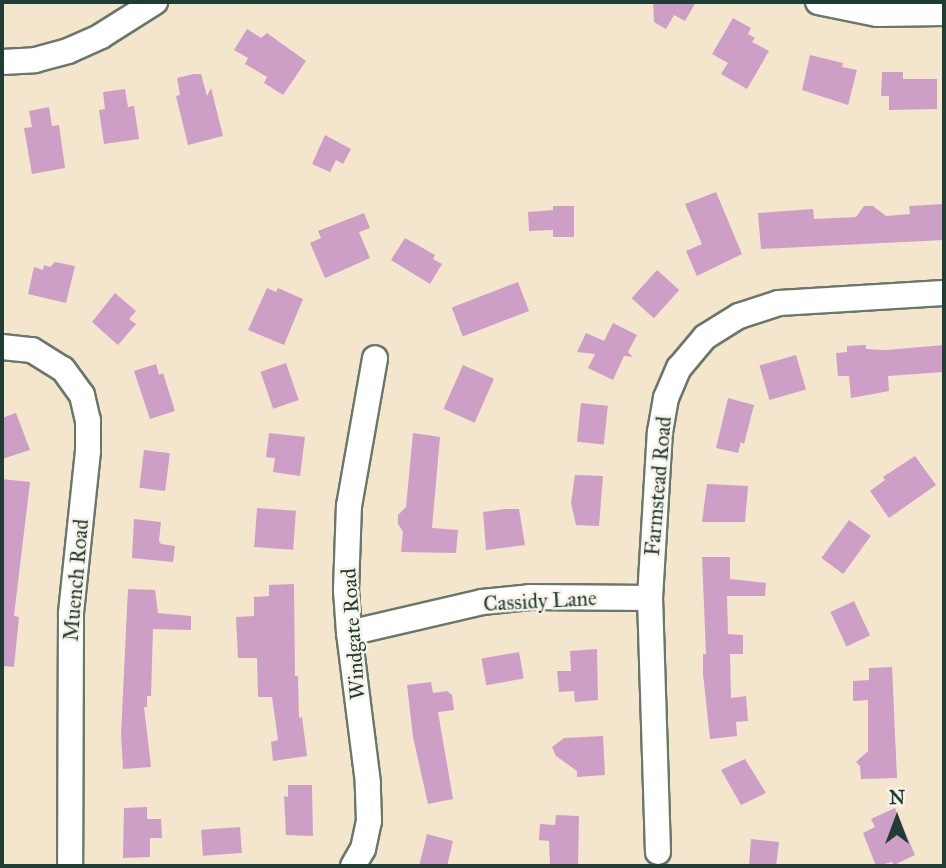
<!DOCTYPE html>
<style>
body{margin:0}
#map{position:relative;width:946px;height:868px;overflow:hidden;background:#f4e5cd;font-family:"IM FELL Great Primer",serif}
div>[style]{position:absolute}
.building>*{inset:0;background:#cd9fc7;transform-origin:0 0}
.roads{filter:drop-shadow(2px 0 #6a786a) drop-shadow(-2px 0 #6a786a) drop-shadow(0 2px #6a786a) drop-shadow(0 -2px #6a786a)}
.minor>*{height:24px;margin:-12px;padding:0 12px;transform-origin:12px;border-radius:12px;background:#fff}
span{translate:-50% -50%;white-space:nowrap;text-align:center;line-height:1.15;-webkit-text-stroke:5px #f7f3e8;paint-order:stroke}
.street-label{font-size:21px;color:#1f3d34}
.frame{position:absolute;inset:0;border:4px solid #1f3d34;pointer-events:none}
.north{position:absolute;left:862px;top:784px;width:70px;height:70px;-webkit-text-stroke:5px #f7f3e8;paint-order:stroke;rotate:0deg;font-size:19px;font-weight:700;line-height:28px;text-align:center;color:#1f3d34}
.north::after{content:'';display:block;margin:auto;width:24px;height:32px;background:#1f3d34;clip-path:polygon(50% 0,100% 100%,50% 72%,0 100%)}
</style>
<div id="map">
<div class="building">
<div style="clip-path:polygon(653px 2px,696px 2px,685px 21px,674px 15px,666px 29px,654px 22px)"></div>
<div style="clip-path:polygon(733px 18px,751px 28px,748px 34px,755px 38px,752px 42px,769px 51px,747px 89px,721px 74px,728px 63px,712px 54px)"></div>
<div style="clip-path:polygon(247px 29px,261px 38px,267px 33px,306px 61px,283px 95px,264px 83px,267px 77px,245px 64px,248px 58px,234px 50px)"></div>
<div style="clip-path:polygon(810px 55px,843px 63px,842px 67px,857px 70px,848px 105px,802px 90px)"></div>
<div style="clip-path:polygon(882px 72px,903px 72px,903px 79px,937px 79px,937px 109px,889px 110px,889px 96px,881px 96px)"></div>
<div style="clip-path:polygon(194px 74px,201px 74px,207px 96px,211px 88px,223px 136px,188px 145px,176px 96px,180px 95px,177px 78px)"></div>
<div style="clip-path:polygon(125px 89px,128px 107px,134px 106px,139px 139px,104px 144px,99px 110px,105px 109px,103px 92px)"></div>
<div style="clip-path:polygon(49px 107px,52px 126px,59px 125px,65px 168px,32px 174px,24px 128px,32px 127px,29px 111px)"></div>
<div style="clip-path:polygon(325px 135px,351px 149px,343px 164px,336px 160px,330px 172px,312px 164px)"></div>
<div style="clip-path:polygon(716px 192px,742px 254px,697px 276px,686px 251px,702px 244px,685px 204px)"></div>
<div style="clip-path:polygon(944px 204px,944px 240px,761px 249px,758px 213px,813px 209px,814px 219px,856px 217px,864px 206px,873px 206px,886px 216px,910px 214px,909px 206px)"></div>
<div style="clip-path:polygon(553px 206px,574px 206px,574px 237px,553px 237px,553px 230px,529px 231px,528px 212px,553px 210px)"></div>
<div style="clip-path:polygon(364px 213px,370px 228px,359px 232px,370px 258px,325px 278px,310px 243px,321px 238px,318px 231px)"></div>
<div style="clip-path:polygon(405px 238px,435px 255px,433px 259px,442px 264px,430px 284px,391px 260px)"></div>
<div style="clip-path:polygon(55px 262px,75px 266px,66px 303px,28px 294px,34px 267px,43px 270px,44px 265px,50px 267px)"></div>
<div style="left:657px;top:270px;width:30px;height:38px;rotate:42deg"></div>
<div style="left:518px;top:282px;width:31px;height:71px;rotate:69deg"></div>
<div style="clip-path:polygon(267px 288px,276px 292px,278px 288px,303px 299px,284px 345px,248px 330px)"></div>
<div style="clip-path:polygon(115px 293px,136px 311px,129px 319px,136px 324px,118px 345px,92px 322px)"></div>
<div style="clip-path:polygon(613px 323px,637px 335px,628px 352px,633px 357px,624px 356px,613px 380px,588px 368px,595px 354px,577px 352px,586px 333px,604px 341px)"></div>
<div style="clip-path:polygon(866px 345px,866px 349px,886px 350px,944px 345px,944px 372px,888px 376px,889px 391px,851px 398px,849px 376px,838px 376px,836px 353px,847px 352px,847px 346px)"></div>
<div style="left:796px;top:355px;width:36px;height:38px;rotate:74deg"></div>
<div style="left:286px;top:363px;width:39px;height:27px;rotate:71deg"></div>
<div style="clip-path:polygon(156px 364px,159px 375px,163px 373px,175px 411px,150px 419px,134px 371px)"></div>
<div style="left:463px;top:365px;width:34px;height:48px;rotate:24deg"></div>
<div style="clip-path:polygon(728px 398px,754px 405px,744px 444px,741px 442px,738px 453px,716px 448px)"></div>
<div style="left:581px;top:403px;width:27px;height:39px;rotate:6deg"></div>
<div style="clip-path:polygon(16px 413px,30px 450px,2px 459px,2px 418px)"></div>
<div style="clip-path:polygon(269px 433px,305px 437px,300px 476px,273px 472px,275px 458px,266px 457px)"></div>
<div style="clip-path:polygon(413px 433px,440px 437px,432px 528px,458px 530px,456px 553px,401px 552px,403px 532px,398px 524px,398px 515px,406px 507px)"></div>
<div style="left:144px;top:450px;width:26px;height:38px;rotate:7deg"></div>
<div style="clip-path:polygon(915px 456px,936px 485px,889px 518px,870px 491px,885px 480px,883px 477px)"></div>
<div style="clip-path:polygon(575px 475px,603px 476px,599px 526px,576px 525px,571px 503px)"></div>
<div style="clip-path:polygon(2px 479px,30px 482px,14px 616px,19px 617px,14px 667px,2px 666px)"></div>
<div style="clip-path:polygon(707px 484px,748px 486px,745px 522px,702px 522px)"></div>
<div style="left:257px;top:508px;width:39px;height:39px;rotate:4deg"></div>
<div style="clip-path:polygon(505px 509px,519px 509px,525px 545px,486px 550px,483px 512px)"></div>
<div style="clip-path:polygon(134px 519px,161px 522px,159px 541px,161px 544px,175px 546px,173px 562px,132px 558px)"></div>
<div style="left:849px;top:520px;width:27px;height:47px;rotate:36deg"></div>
<div style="clip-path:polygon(702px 557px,730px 557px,730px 579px,766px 583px,765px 596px,727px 596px,728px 634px,743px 635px,743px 654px,730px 654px,731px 698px,746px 696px,748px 721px,736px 722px,737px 736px,710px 739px,703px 674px,703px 654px,706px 654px)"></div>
<div style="clip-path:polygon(294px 584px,295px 676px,298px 676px,299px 718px,302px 717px,307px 756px,273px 761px,271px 742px,278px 740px,272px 697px,258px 697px,257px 658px,238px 658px,236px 617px,254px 616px,254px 597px,269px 596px,269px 585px)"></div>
<div style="clip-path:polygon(128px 589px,155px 590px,158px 613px,191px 616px,191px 630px,153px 629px,151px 696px,147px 696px,147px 707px,144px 707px,151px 767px,123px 769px,121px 734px)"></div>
<div style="left:854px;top:601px;width:38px;height:26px;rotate:65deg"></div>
<div style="clip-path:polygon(597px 649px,598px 700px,575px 702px,574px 691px,559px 692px,557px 671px,571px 671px,570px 651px)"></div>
<div style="left:519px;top:652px;width:27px;height:38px;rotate:80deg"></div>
<div style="clip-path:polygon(892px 667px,897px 778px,861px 779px,860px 766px,856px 762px,868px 751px,868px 700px,853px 701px,853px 681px,869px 680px,869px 668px)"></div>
<div style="clip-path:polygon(431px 682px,433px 693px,447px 691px,452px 695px,454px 710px,438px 712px,453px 799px,428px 804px,413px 737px,407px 685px)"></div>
<div style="clip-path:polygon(603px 736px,605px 775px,577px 777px,577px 771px,556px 756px,552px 747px,564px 738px)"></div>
<div style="clip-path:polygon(745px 759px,766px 793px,741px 805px,721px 770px)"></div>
<div style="clip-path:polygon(288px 785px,312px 785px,313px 836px,286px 835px,284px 796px,288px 797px)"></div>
<div style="clip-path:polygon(147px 807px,147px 819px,161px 819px,162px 838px,150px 838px,150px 857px,123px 858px,124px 808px)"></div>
<div style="clip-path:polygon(895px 808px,915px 855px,894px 865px,892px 862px,876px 866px,863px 833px,875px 827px,871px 819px)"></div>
<div style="clip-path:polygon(556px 815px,579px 816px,578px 866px,550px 865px,549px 841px,539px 840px,540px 824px,555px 825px)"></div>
<div style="left:240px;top:827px;width:26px;height:39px;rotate:86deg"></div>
<div style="clip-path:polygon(427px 834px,453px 841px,447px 866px,419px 866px)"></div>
<div style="clip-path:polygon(751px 839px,779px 842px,776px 866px,749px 866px)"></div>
</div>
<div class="roads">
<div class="minor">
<div style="left:818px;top:2px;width:60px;rotate:11.5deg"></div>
<div style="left:877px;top:14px;width:67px;rotate:-0.9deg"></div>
<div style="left:2px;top:62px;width:33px;rotate:-3deg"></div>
<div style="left:35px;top:60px;width:34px;rotate:-15deg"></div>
<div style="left:68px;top:51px;width:36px;rotate:-24deg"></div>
<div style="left:101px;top:36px;width:64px;rotate:-32.2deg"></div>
<div style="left:2px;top:347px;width:30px;rotate:6deg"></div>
<div style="left:32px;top:350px;width:36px;rotate:32deg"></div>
<div style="left:63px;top:369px;width:32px;rotate:54deg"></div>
<div style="left:82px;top:395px;width:26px;rotate:77deg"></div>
<div style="left:88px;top:420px;width:31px;rotate:90deg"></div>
<div style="left:88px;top:451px;width:164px;rotate:96deg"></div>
<div style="left:71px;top:614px;width:252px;rotate:90.2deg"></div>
<div style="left:349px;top:633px;width:137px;rotate:-13.1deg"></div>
<div style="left:482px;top:602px;width:48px;rotate:-5.9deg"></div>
<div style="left:530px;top:597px;width:120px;rotate:0.5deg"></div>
<div style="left:658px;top:852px;width:254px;rotate:-91.8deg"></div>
<div style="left:650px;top:598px;width:166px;rotate:-86.6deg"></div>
<div style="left:660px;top:432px;width:35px;rotate:-80deg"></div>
<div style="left:666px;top:398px;width:33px;rotate:-67deg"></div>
<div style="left:679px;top:368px;width:40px;rotate:-50deg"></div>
<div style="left:705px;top:337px;width:40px;rotate:-32deg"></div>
<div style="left:739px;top:316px;width:42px;rotate:-18deg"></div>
<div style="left:779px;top:303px;width:165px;rotate:-3.5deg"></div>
<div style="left:353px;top:866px;width:20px;rotate:-60deg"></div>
<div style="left:363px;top:849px;width:29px;rotate:-78deg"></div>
<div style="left:369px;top:821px;width:38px;rotate:-92deg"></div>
<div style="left:368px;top:783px;width:151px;rotate:-97.2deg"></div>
<div style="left:349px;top:633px;width:43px;rotate:-94deg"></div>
<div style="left:346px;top:590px;width:84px;rotate:-88deg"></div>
<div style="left:349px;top:506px;width:150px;rotate:-80deg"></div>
</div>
</div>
<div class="street-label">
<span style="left:658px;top:486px;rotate:-85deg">Farmstead Road</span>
<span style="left:76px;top:580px;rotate:-85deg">Muench Road</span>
<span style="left:540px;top:601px;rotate:-3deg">Cassidy Lane</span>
<span style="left:353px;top:634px;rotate:-94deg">Windgate Road</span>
</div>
<div class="frame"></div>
<div class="north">N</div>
</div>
